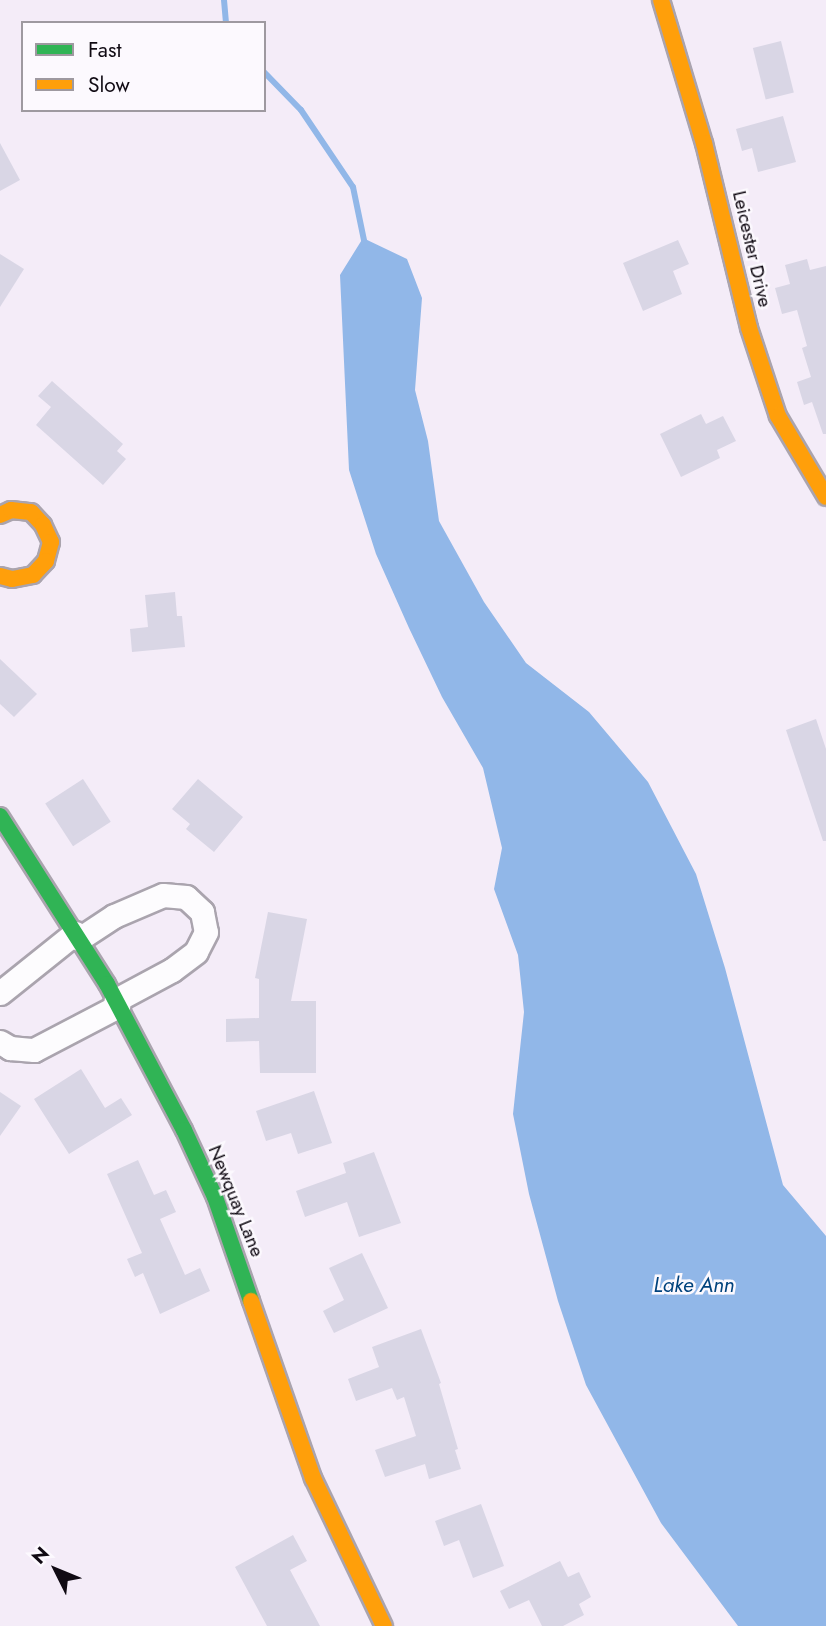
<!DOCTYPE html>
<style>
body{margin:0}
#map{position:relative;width:826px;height:1626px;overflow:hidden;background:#f4ecf8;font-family:Jost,sans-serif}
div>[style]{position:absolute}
.water>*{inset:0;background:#91b7e8}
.stream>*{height:6px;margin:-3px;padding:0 3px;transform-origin:3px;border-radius:3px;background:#91b7e8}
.building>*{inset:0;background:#d9d6e5;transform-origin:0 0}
.roads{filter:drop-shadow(2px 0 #aaa4ae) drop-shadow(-2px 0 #aaa4ae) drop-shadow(0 2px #aaa4ae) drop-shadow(0 -2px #aaa4ae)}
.street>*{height:23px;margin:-11.5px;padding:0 11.5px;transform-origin:11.5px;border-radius:11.5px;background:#fdfcfe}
.fast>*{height:16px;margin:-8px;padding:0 8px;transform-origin:8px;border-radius:8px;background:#30b455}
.slow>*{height:16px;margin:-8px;padding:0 8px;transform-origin:8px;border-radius:8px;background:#ff9f0a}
span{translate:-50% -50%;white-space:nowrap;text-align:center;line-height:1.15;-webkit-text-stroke:5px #fcf9fe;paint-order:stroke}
.street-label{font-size:19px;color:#100a13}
.water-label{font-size:21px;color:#00427c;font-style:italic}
.legend{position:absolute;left:21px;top:21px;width:245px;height:91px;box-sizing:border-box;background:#fcf9fe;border:2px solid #9e99a0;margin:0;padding:9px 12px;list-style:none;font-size:21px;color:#100a13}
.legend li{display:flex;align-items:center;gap:14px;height:35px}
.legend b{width:35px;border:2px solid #9e99a0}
.north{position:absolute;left:21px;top:1535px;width:70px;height:70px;-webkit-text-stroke:5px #fcf9fe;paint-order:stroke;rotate:313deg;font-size:19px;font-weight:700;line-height:28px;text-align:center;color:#100a13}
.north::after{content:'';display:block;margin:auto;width:24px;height:32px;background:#100a13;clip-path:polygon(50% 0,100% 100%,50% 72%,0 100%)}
</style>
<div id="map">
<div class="water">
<div style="clip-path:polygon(363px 238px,407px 259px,422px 298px,415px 390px,428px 441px,439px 521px,484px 602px,526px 663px,589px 712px,648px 782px,696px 874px,725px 968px,783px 1185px,826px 1236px,826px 1626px,738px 1626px,661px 1523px,586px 1385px,558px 1301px,529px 1194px,513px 1114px,524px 1012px,518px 955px,494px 889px,502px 848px,483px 768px,442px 697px,409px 628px,376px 554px,349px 470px,340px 275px)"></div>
</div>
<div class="stream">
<div style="left:224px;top:0;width:23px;rotate:85deg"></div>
<div style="left:264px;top:72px;width:53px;rotate:45.8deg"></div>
<div style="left:301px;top:110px;width:93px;rotate:56deg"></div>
<div style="left:353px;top:187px;width:59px;rotate:78.3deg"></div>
</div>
<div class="building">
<div style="left:781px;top:41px;width:53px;height:29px;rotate:76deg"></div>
<div style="clip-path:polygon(783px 116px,796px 162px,758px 172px,752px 148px,742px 151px,736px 129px)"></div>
<div style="clip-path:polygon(0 143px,20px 180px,0 191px)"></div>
<div style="clip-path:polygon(678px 240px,689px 264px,673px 271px,682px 294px,643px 311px,623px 263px)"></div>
<div style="clip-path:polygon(0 254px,24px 269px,0 307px)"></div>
<div style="clip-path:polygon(807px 259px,810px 270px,826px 266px,826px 434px,823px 434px,812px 402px,804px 405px,797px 382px,811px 377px,802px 348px,807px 346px,797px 310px,782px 314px,775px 288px,790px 284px,785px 265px)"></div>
<div style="clip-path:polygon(52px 381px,123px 444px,117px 451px,126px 459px,103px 485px,36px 425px,51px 407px,38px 396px)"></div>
<div style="clip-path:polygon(701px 414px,706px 424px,723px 416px,736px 441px,717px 450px,720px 458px,681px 477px,660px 434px)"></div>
<div style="clip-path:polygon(175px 592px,177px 616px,182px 616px,185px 647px,132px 652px,130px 629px,148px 627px,145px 595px)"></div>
<div style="clip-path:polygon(0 659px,37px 694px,14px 717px,0 704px)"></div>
<div style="clip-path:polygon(816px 719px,826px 749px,826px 841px,823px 841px,786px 730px)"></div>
<div style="left:83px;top:779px;width:51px;height:45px;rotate:57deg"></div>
<div style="clip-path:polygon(198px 779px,243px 817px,214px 852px,186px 829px,190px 824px,172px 809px)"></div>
<div style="clip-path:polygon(268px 912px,307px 919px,291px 1001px,316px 1001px,316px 1073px,260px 1073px,259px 1041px,226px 1042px,226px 1019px,259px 1018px,259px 979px,255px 978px)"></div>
<div style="clip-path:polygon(81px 1069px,105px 1108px,121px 1098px,132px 1115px,69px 1154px,34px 1099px)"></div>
<div style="clip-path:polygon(314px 1091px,332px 1143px,298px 1154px,291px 1133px,266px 1141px,256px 1111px)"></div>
<div style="clip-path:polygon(0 1092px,21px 1106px,0 1136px)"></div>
<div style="clip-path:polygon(374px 1152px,401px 1223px,359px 1237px,347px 1202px,305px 1217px,296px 1191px,346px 1173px,343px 1163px)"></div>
<div style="clip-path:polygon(138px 1160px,154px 1195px,166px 1190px,176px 1212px,160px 1219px,185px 1275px,200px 1268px,210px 1291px,160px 1314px,143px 1273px,135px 1277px,127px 1259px,142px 1253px,107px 1174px)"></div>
<div style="clip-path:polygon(362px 1253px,388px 1308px,334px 1333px,323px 1311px,344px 1300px,329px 1268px)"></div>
<div style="clip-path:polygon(421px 1329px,441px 1383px,439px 1384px,458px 1449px,455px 1450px,461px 1469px,429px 1479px,425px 1464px,385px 1477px,375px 1450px,416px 1436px,404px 1397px,397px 1400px,392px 1388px,356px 1401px,348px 1379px,379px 1367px,372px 1347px)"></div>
<div style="clip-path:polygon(481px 1504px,504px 1566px,473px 1578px,459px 1540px,444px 1546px,435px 1521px)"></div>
<div style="clip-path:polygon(293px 1535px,307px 1561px,290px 1570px,320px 1626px,267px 1626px,235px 1567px)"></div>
<div style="clip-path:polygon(560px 1561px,568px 1577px,579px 1572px,591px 1597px,579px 1604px,584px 1615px,563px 1626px,542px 1626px,529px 1600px,509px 1609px,500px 1591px)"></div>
</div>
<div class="roads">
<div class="street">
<div style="left:79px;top:939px;width:42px;rotate:-33.3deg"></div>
<div style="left:114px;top:916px;width:53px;rotate:-23.2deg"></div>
<div style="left:163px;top:895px;width:23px;rotate:5deg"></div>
<div style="left:186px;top:897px;width:22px;rotate:43deg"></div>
<div style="left:202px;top:912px;width:20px;rotate:79deg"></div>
<div style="left:206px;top:932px;width:22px;rotate:117deg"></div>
<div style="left:196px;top:952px;width:30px;rotate:143deg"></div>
<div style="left:172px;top:970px;width:64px;rotate:151.8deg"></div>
<div style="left:0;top:993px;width:96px;rotate:-38.7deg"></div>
<div style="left:0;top:1042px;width:12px;rotate:31deg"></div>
<div style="left:10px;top:1048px;width:24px;rotate:5deg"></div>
<div style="left:34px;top:1050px;width:95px;rotate:-27.6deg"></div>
</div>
<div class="fast">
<div style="left:0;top:816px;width:199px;rotate:57.5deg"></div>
<div style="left:107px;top:984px;width:165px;rotate:62.2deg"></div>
<div style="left:184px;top:1130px;width:74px;rotate:65.2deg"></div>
<div style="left:215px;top:1197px;width:110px;rotate:70.9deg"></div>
</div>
<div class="slow">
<div style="left:661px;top:0;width:149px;rotate:73.3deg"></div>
<div style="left:704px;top:143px;width:190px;rotate:76.3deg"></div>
<div style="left:749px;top:328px;width:93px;rotate:71.8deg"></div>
<div style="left:778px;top:416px;width:94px;rotate:59.3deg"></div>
<div style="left:0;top:515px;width:12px;rotate:-24deg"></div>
<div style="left:11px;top:510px;width:20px;rotate:6deg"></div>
<div style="left:31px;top:512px;width:18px;rotate:47deg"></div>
<div style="left:43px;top:525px;width:19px;rotate:65deg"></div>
<div style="left:51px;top:542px;width:20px;rotate:105deg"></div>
<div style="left:46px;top:561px;width:19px;rotate:133deg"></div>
<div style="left:33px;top:575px;width:21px;rotate:169deg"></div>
<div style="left:12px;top:579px;width:12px;rotate:-166deg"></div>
<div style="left:251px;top:1301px;width:188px;rotate:70.7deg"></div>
<div style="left:313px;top:1478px;width:164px;rotate:64.4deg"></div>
</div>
</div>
<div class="street-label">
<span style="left:752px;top:249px;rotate:77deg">Leicester Drive</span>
<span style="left:236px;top:1201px;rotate:68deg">Newquay Lane</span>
</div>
<div class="water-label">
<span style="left:694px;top:1285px">Lake Ann</span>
</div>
<ul class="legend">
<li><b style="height:9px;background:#30b455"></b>Fast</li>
<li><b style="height:9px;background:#ff9f0a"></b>Slow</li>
</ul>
<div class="north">N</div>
</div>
